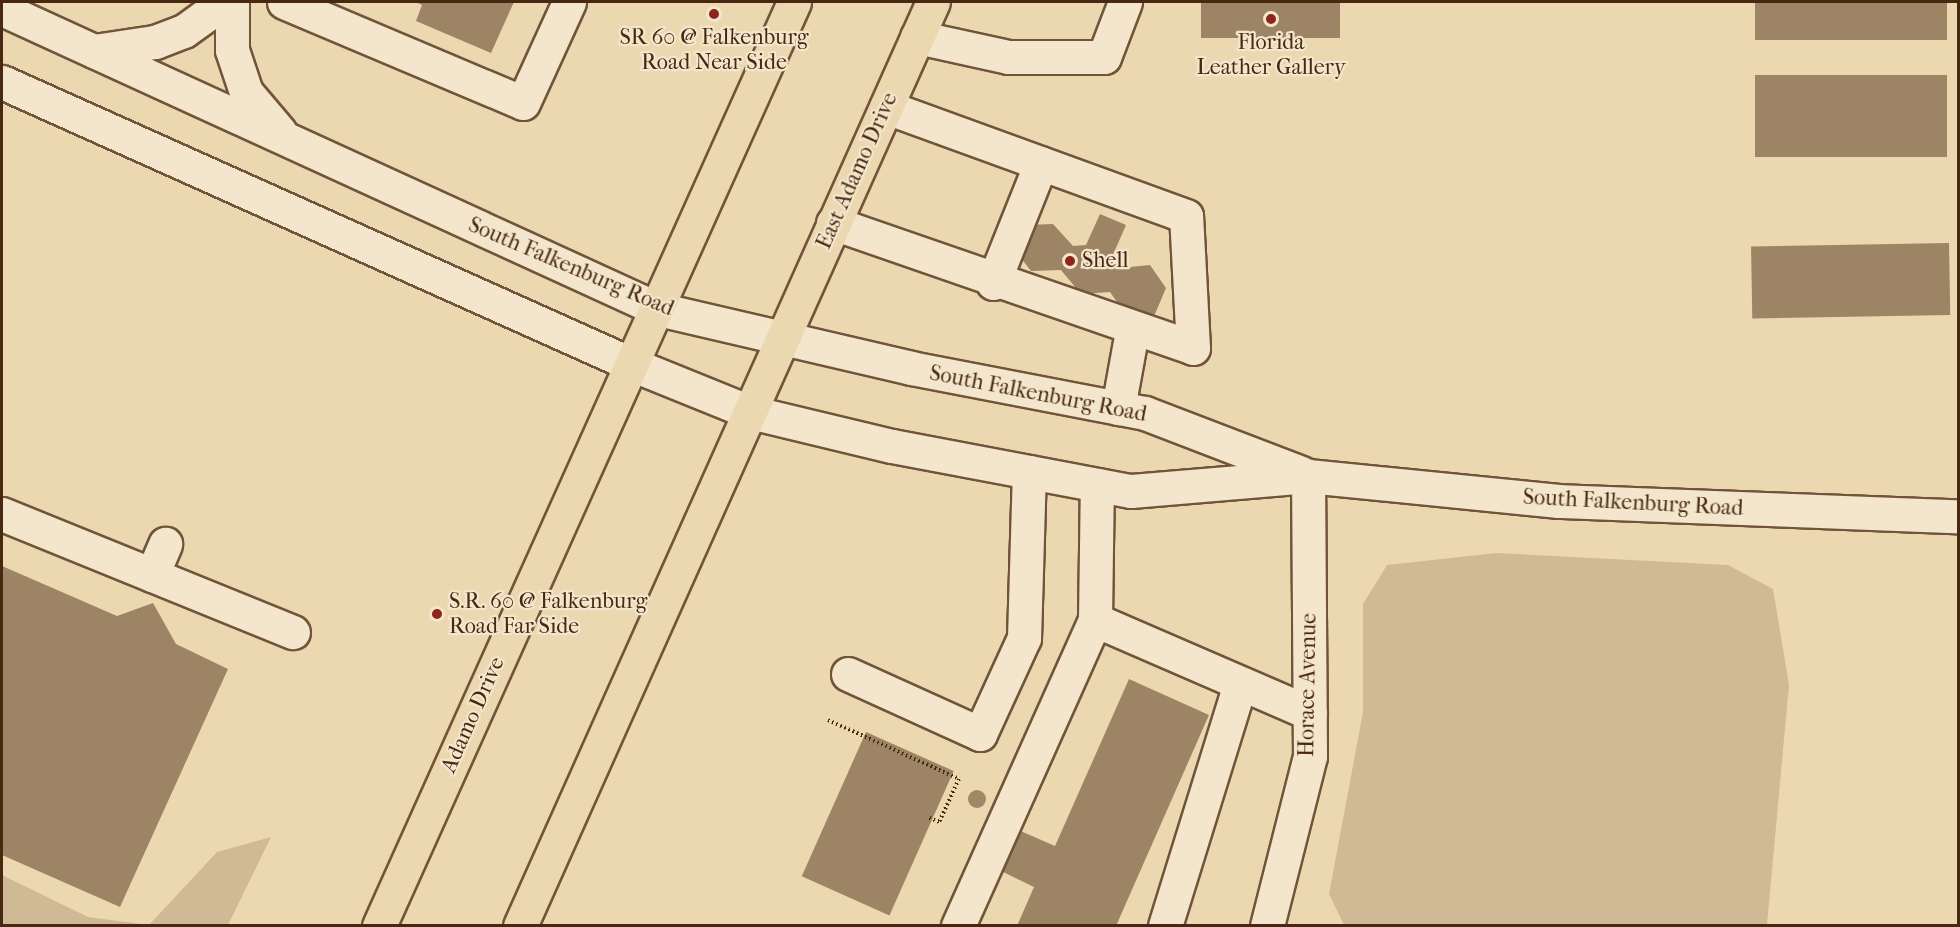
<!DOCTYPE html>
<style>
body{margin:0}
#map{position:relative;width:1960px;height:927px;overflow:hidden;background:#ecd8b0;font-family:"IM FELL French Canon",serif}
div>[style]{position:absolute}
.green>*{inset:0;background:#d0ba95}
.building>*{inset:0;background:#9d8464;transform-origin:0 0}
.path>*{height:4px;margin-top:-2px;transform-origin:0;background:repeating-linear-gradient(90deg,#482811 0 1.5px,transparent 0 4.5px)}
.roads{filter:drop-shadow(2px 0 #715439) drop-shadow(-2px 0 #715439) drop-shadow(0 2px #715439) drop-shadow(0 -2px #715439)}
.minor>*{height:33px;margin:-16.5px;padding:0 16.5px;transform-origin:16.5px;border-radius:16.5px;background:#f3e6cc}
.major>*{height:33px;margin:-16.5px;padding:0 16.5px;transform-origin:16.5px;border-radius:16.5px;background:#ecd8b0}
.trees>*{width:18px;height:18px;margin:-9px;border-radius:50%;background:#a18767}
.dots>*{width:16px;height:16px;translate:-50% -50%;box-sizing:border-box;border:3px solid #f3e6cc;border-radius:50%}
span{translate:-50% -50%;white-space:nowrap;text-align:center;line-height:1.15;-webkit-text-stroke:4.5px #f3e6cc;paint-order:stroke}
.poi-label{font-size:22px;color:#482811}
.left{translate:0 -50%;text-align:left}
.street-label{font-size:22px;color:#482811}
.frame{position:absolute;inset:0;border:3px solid #482811;pointer-events:none}
</style>
<div id="map">
<div class="green">
<div style="clip-path:polygon(1496px 553px,1728px 565px,1773px 589px,1789px 685px,1767px 925px,1344px 925px,1329px 894px,1363px 712px,1363px 604px,1387px 565px)"></div>
<div style="clip-path:polygon(271px 837px,228px 925px,2px 925px,2px 875px,88px 917px,149px 925px,217px 852px)"></div>
</div>
<div class="building">
<div style="clip-path:polygon(416px 2px,514px 2px,491px 53px,416px 21px,422px 5px)"></div>
<div style="left:1201px;top:2px;width:139px;height:36px"></div>
<div style="left:1755px;top:2px;width:192px;height:38px"></div>
<div style="left:1755px;top:75px;width:192px;height:82px"></div>
<div style="clip-path:polygon(1100px 214px,1126px 225px,1112px 257px,1120px 268px,1150px 265px,1166px 288px,1155px 314px,1126px 315px,1110px 292px,1081px 294px,1061px 270px,1031px 271px,1014px 249px,1026px 225px,1053px 224px,1073px 246px,1086px 245px)"></div>
<div style="left:1949px;top:243px;width:72px;height:198px;rotate:89deg"></div>
<div style="clip-path:polygon(2px 566px,117px 616px,153px 603px,176px 644px,228px 669px,120px 907px,2px 855px)"></div>
<div style="clip-path:polygon(1129px 679px,1209px 715px,1116px 926px,1017px 926px,1034px 887px,997px 869px,1014px 828px,1055px 846px)"></div>
<div style="left:866px;top:732px;width:96px;height:158px;rotate:24deg"></div>
</div>
<div class="path">
<div style="left:828px;top:720px;width:144px;rotate:24.2deg"></div>
<div style="left:959px;top:779px;width:47px;rotate:114.9deg"></div>
<div style="left:939px;top:822px;width:13px;rotate:-157deg"></div>
</div>
<div class="roads">
<div class="minor">
<div style="left:232px;top:2px;width:48px;rotate:90deg"></div>
<div style="left:232px;top:50px;width:44px;rotate:71.6deg"></div>
<div style="left:246px;top:92px;width:52px;rotate:49.6deg"></div>
<div style="left:284px;top:2px;width:259px;rotate:22.9deg"></div>
<div style="left:523px;top:103px;width:111px;rotate:-65.5deg"></div>
<div style="left:2px;top:9px;width:721px;rotate:24.58deg"></div>
<div style="left:658px;top:309px;width:260px;rotate:13.1deg"></div>
<div style="left:911px;top:368px;width:238px;rotate:10.9deg"></div>
<div style="left:1145px;top:413px;width:167px;rotate:21deg"></div>
<div style="left:917px;top:37px;width:93px;rotate:12.4deg"></div>
<div style="left:1008px;top:57px;width:96px"></div>
<div style="left:1104px;top:57px;width:59px;rotate:-69.1deg"></div>
<div style="left:94px;top:51px;width:62px;rotate:-8.4deg"></div>
<div style="left:155px;top:42px;width:31px;rotate:-21deg"></div>
<div style="left:184px;top:31px;width:49px;rotate:-35.9deg"></div>
<div style="left:2px;top:82px;width:689px;rotate:24.15deg"></div>
<div style="left:631px;top:364px;width:128px;rotate:22deg"></div>
<div style="left:750px;top:412px;width:146px;rotate:13.5deg"></div>
<div style="left:892px;top:446px;width:243px;rotate:10.7deg"></div>
<div style="left:1131px;top:491px;width:178px;rotate:-4.8deg"></div>
<div style="left:1308px;top:476px;width:252px;rotate:5.7deg"></div>
<div style="left:1559px;top:501px;width:399px;rotate:2.2deg"></div>
<div style="left:833px;top:223px;width:381px;rotate:19.1deg"></div>
<div style="left:1193px;top:348px;width:132px;rotate:-93deg"></div>
<div style="left:1186px;top:216px;width:319px;rotate:-160deg"></div>
<div style="left:993px;top:283px;width:129px;rotate:-68.2deg"></div>
<div style="left:1118px;top:408px;width:78px;rotate:-79.7deg"></div>
<div style="left:2px;top:514px;width:314px;rotate:22.1deg"></div>
<div style="left:152px;top:575px;width:34px;rotate:-67deg"></div>
<div style="left:1095px;top:620px;width:234px;rotate:23.4deg"></div>
<div style="left:848px;top:674px;width:145px;rotate:24.4deg"></div>
<div style="left:980px;top:734px;width:106px;rotate:-65.4deg"></div>
<div style="left:1024px;top:638px;width:166px;rotate:-88.3deg"></div>
<div style="left:958px;top:926px;width:335px;rotate:-65.9deg"></div>
<div style="left:1095px;top:620px;width:135px;rotate:-89.2deg"></div>
<div style="left:1165px;top:926px;width:253px;rotate:-72.8deg"></div>
<div style="left:1267px;top:926px;width:175px;rotate:-75.8deg"></div>
<div style="left:1310px;top:756px;width:280px;rotate:-90.4deg"></div>
</div>
<div class="major">
<div style="left:379px;top:926px;width:1013px;rotate:-65.81deg"></div>
<div style="left:520px;top:926px;width:1012px;rotate:-65.92deg"></div>
</div>
</div>
<div class="trees">
<div style="left:977px;top:799px"></div>
</div>
<div class="dots">
<div style="left:714px;top:14px;background:#8f2418"></div>
<div style="left:1271px;top:19px;background:#8f2418"></div>
<div style="left:1070px;top:261px;background:#8f2418"></div>
<div style="left:437px;top:614px;background:#8f2418"></div>
</div>
<div class="poi-label">
<span style="left:714px;top:50px">SR 60 @ Falkenburg<br>Road Near Side</span>
<span style="left:1271px;top:55px">Florida<br>Leather Gallery</span>
<span class="left" style="left:1082px;top:261px">Shell</span>
<span class="left" style="left:449px;top:614px">S.R. 60 @ Falkenburg<br>Road Far Side</span>
</div>
<div class="street-label">
<span style="left:857px;top:171px;rotate:-66deg">East Adamo Drive</span>
<span style="left:571px;top:267px;rotate:23deg">South Falkenburg Road</span>
<span style="left:1038px;top:394px;rotate:11deg">South Falkenburg Road</span>
<span style="left:1633px;top:503px;rotate:3deg">South Falkenburg Road</span>
<span style="left:1308px;top:685px;rotate:-89deg">Horace Avenue</span>
<span style="left:473px;top:715px;rotate:-66deg">Adamo Drive</span>
</div>
<div class="frame"></div>
</div>
